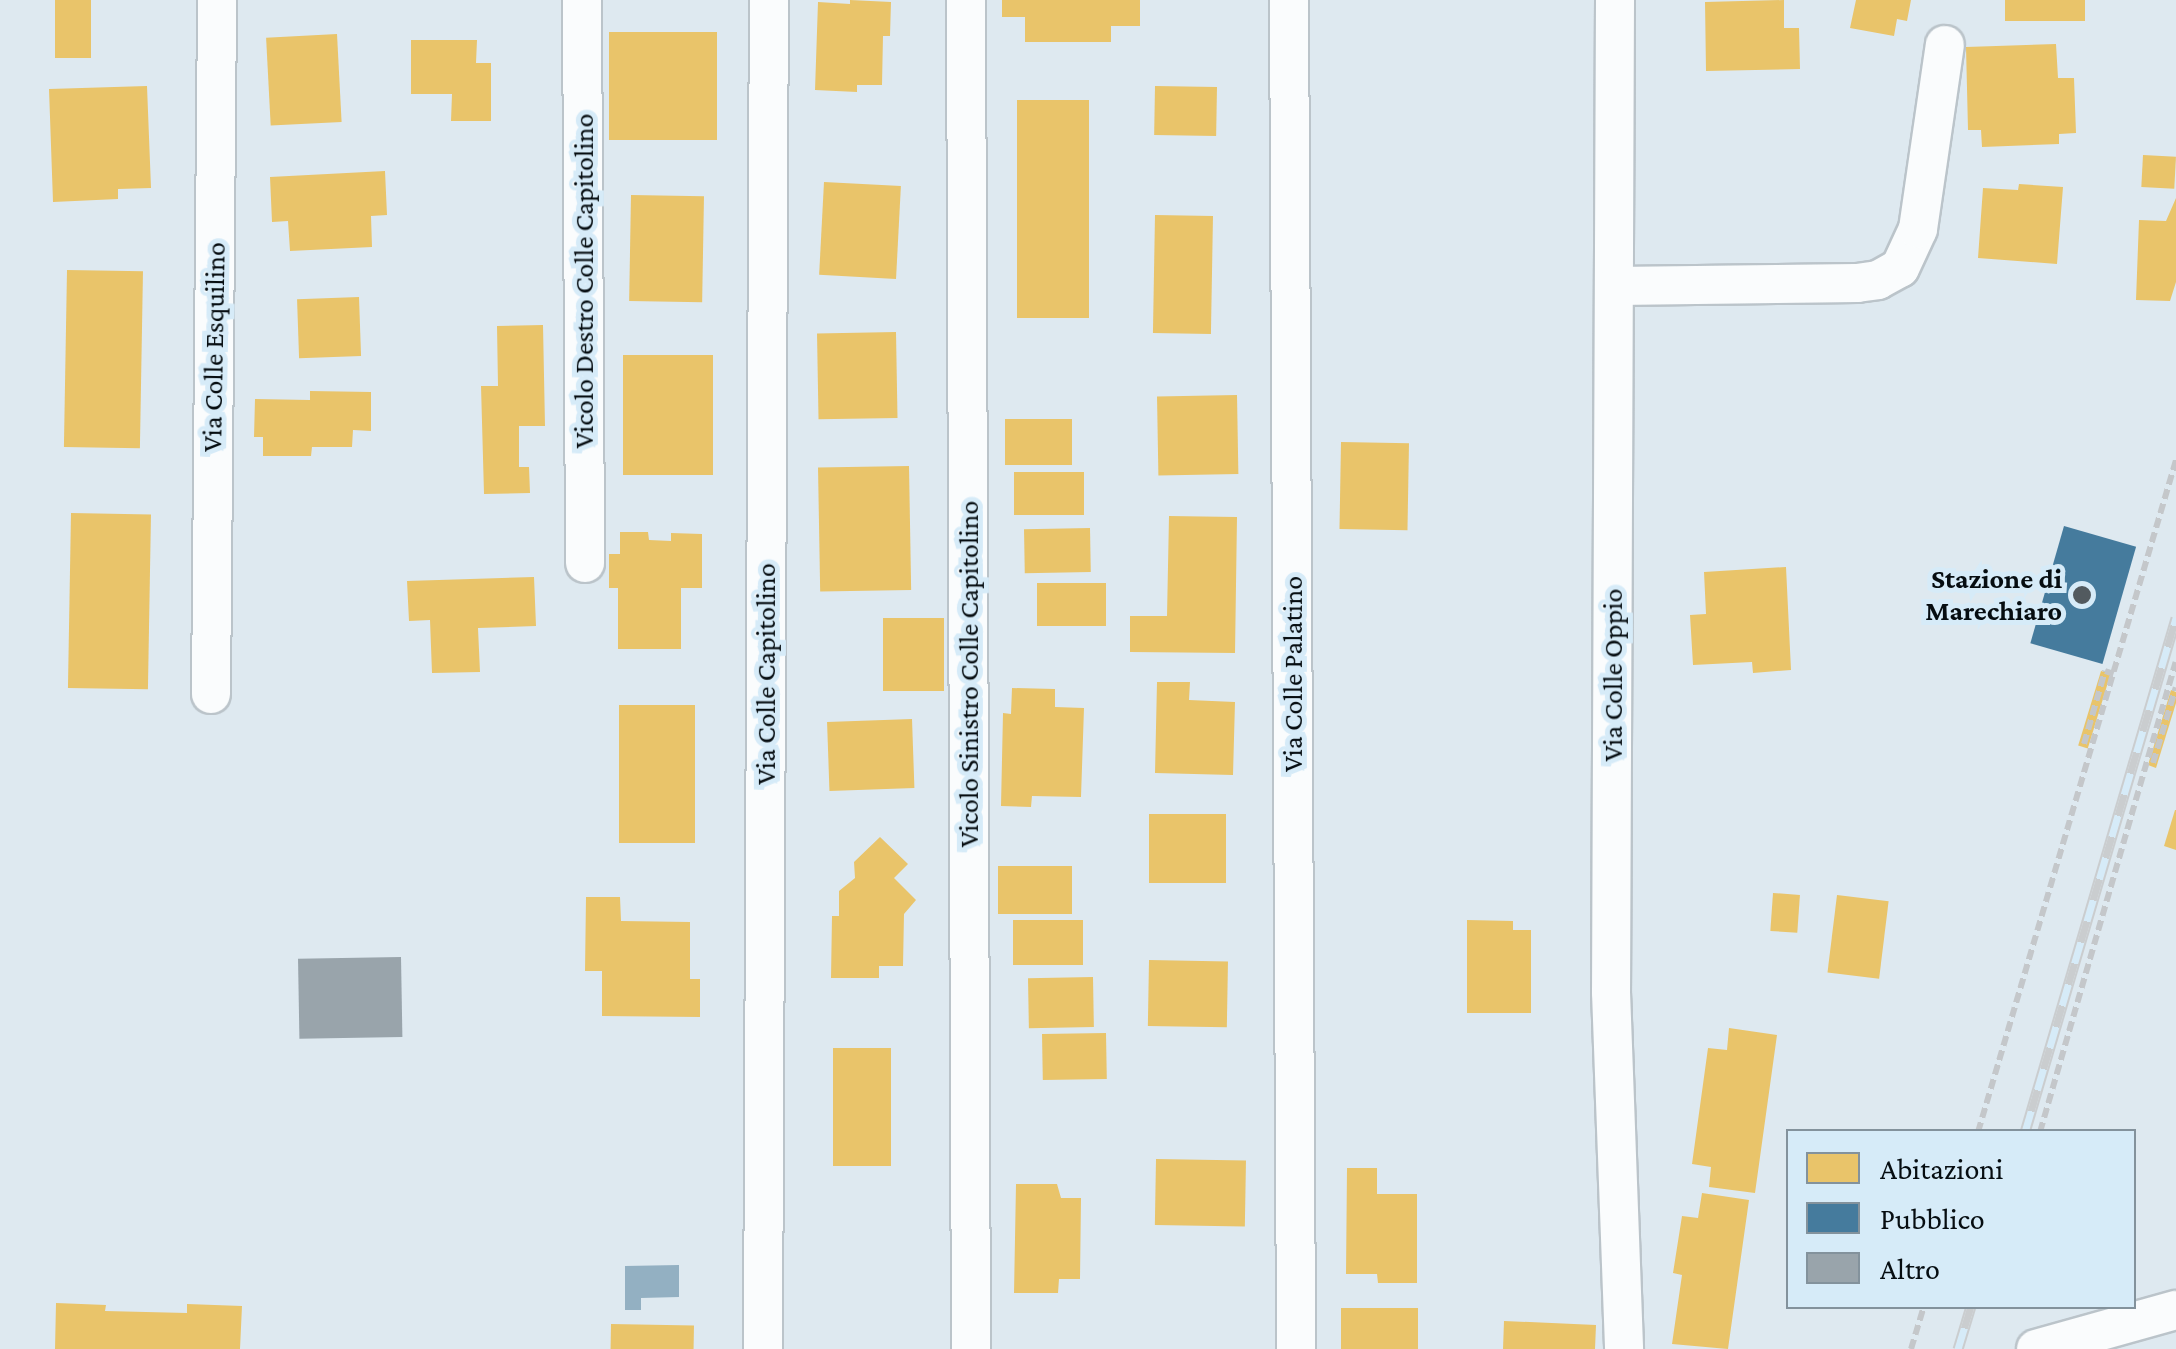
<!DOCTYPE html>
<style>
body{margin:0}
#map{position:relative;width:2176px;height:1349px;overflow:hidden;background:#dee9f0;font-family:"Crimson Pro",serif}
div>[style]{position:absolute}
.water>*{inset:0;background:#93b0c2}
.homes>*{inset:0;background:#e9c46a;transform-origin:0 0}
.public>*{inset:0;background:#457b9d;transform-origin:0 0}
.building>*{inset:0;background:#99a4ab;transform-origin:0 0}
.path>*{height:6px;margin-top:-3px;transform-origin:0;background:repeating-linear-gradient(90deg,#c4c7ca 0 10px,transparent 0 15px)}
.roads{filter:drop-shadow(2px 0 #bbc4ca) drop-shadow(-2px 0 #bbc4ca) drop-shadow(0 2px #bbc4ca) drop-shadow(0 -2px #bbc4ca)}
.minor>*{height:38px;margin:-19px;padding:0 19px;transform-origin:19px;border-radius:19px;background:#fafcfd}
.rail>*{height:11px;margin-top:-5.5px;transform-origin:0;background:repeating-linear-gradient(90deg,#d6ebf8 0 22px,#cacdcf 0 44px);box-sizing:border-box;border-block:2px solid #cacdcf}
.dots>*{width:28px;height:28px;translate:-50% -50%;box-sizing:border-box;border:5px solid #d6ebf8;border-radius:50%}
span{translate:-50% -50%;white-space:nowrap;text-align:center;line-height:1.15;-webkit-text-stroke:10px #d6ebf8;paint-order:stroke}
.street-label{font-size:28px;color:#060d11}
.poi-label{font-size:28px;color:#060d11;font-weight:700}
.right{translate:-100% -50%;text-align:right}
.legend{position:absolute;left:1786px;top:1129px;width:350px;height:180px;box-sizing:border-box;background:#d6ebf8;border:2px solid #83929c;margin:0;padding:12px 18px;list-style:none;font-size:30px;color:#060d11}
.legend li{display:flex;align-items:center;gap:20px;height:50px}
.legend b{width:50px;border:2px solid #83929c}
</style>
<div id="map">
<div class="water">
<div style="clip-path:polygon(679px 1265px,679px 1297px,641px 1298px,641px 1310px,625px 1310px,625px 1266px)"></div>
</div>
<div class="homes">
<div style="left:55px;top:0;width:36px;height:58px"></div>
<div style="clip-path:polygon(850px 0,891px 2px,890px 36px,883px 36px,882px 85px,857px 85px,857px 92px,815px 90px,818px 2px,850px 4px)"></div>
<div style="clip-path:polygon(1002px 0,1140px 0,1140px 26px,1111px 26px,1111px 42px,1025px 42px,1025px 17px,1002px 17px)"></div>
<div style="clip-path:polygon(1784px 0,1784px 28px,1799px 28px,1800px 69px,1706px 71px,1705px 2px)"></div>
<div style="clip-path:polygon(1856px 0,1911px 0,1907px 21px,1897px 19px,1894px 36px,1850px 28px)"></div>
<div style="left:2005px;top:0;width:80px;height:21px"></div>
<div style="left:609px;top:32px;width:108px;height:108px"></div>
<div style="left:337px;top:34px;width:88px;height:71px;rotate:87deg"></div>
<div style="clip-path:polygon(411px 40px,477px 40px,476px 63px,491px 63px,491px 121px,451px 121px,452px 94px,411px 94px)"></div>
<div style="clip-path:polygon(2056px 44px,2058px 78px,2074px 78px,2076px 133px,2059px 134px,2059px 144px,1982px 147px,1981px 130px,1968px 130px,1966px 47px)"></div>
<div style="clip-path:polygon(147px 86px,151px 188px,118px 189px,118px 199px,53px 202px,49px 89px)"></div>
<div style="left:1155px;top:86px;width:62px;height:49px;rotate:1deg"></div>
<div style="left:1017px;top:100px;width:72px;height:218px"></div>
<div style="left:2143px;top:155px;width:33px;height:32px;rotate:3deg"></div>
<div style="clip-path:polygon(385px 171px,387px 215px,371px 216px,372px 247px,290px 251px,288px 221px,272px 222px,270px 177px)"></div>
<div style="left:824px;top:182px;width:77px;height:93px;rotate:3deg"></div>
<div style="clip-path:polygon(2019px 184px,2063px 187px,2057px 264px,1978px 258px,1983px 188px,2018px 190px)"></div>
<div style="left:631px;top:195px;width:73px;height:106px;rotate:1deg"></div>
<div style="clip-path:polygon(2176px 198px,2176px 282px,2170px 301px,2136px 300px,2139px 220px,2166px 221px)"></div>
<div style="left:1155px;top:215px;width:58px;height:118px;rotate:1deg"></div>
<div style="left:67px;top:270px;width:76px;height:177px;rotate:1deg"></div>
<div style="left:359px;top:297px;width:59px;height:62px;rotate:88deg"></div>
<div style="clip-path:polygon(543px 325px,545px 426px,519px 426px,519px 467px,529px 467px,530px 493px,484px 494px,481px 386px,498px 386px,497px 326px)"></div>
<div style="left:896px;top:332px;width:86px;height:79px;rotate:89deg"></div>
<div style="left:623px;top:355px;width:90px;height:120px"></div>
<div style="clip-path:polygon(310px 391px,371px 392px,371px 431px,353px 430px,352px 447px,312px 447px,311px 456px,263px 456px,263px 437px,254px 437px,255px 399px,310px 400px)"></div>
<div style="left:1237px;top:395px;width:79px;height:80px;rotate:89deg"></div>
<div style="left:1005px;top:419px;width:67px;height:46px"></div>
<div style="left:1341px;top:442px;width:68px;height:87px;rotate:1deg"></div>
<div style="left:909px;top:466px;width:124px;height:91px;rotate:89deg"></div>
<div style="left:1084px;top:472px;width:43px;height:70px;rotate:90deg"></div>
<div style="left:71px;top:513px;width:80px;height:175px;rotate:1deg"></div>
<div style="clip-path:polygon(1169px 516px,1237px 517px,1235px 653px,1130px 652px,1130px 616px,1167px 616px)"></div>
<div style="left:1090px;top:528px;width:44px;height:66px;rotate:89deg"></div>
<div style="clip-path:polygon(620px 532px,648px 532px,649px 540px,671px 541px,671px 533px,702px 534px,702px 588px,681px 588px,681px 649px,618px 649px,618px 588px,609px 588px,609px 554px,620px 554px)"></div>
<div style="clip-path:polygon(1786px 567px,1791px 670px,1753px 673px,1752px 662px,1693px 665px,1690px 615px,1706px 614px,1704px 572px)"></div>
<div style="clip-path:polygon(534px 577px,536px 626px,478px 628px,480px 672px,432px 673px,430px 620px,409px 621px,407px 581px)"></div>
<div style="left:1106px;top:583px;width:43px;height:69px;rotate:90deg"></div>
<div style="left:883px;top:618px;width:61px;height:73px"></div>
<div style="left:2101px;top:671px;width:10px;height:78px;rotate:17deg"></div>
<div style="clip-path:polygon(1157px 682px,1190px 682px,1189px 700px,1235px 702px,1233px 775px,1155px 773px)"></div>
<div style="clip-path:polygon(1012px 688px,1055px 689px,1055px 707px,1084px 708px,1081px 797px,1032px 796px,1031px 807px,1001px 806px,1003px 713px,1011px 714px)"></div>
<div style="clip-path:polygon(2171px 690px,2176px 692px,2176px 703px,2156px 768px,2148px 765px)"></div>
<div style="left:619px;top:705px;width:76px;height:138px"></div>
<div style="left:912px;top:719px;width:69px;height:85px;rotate:88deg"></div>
<div style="clip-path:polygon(2175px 810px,2176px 810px,2176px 850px,2164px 846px)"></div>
<div style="left:1149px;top:814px;width:77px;height:69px"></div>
<div style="clip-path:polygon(880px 837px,908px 864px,894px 878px,916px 900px,904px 914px,903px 966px,879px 966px,879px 978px,831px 978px,832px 916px,839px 916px,839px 891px,855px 878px,854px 862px)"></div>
<div style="left:998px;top:866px;width:74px;height:48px"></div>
<div style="left:1773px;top:893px;width:27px;height:38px;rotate:4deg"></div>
<div style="left:1837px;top:895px;width:52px;height:78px;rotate:7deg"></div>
<div style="clip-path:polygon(586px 897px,620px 897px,621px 921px,690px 922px,690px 979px,700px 979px,700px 1017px,602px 1016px,602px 971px,585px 971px)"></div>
<div style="left:1083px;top:920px;width:45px;height:70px;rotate:90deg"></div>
<div style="clip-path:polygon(1467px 920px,1513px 921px,1513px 930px,1531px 930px,1531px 1013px,1467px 1013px)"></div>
<div style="left:1149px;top:960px;width:79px;height:66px;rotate:1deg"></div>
<div style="left:1093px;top:977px;width:50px;height:65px;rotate:89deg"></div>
<div style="clip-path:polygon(1729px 1028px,1777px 1035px,1755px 1193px,1709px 1187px,1711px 1167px,1692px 1164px,1708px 1048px,1727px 1050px)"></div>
<div style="left:1106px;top:1033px;width:46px;height:64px;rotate:89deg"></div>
<div style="left:833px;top:1048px;width:58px;height:118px"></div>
<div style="left:1156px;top:1159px;width:90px;height:66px;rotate:1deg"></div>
<div style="clip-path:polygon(1347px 1168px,1377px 1168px,1377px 1194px,1417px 1194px,1417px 1283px,1378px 1283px,1377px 1274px,1346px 1274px)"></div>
<div style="clip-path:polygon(1016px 1184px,1057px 1184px,1061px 1198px,1081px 1198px,1080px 1279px,1059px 1279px,1058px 1293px,1014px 1293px)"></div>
<div style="clip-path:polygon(1702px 1193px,1749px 1200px,1728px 1349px,1672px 1344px,1682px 1275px,1673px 1273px,1682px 1216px,1698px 1218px)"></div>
<div style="clip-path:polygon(56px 1303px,106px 1305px,105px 1311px,187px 1313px,187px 1304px,242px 1306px,240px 1349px,55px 1349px)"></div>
<div style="left:1418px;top:1308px;width:41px;height:77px;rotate:90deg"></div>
<div style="clip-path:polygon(1504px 1321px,1596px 1325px,1595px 1349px,1503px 1349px)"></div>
<div style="left:611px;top:1324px;width:83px;height:25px;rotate:1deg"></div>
</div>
<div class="public">
<div style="left:2064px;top:526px;width:75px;height:122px;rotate:16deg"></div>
</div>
<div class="building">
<div style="left:401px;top:957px;width:80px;height:103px;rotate:89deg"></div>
</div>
<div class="path">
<div style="left:2084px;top:744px;width:76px;rotate:-74deg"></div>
<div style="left:2105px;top:671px;width:9px;rotate:18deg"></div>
<div style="left:2153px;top:763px;width:79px;rotate:-73.2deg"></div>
<div style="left:1978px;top:1132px;width:701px;rotate:-73.58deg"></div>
<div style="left:2040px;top:1132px;width:489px;rotate:-73.9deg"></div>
<div style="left:1911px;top:1349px;width:45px;rotate:-73.2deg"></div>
</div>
<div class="roads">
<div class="minor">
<div style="left:582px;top:0;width:563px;rotate:89.69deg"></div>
<div style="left:966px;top:0;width:1349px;rotate:89.79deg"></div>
<div style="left:1289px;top:0;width:1349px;rotate:89.7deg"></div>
<div style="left:1615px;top:0;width:992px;rotate:90.23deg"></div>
<div style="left:1611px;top:992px;width:357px;rotate:87.9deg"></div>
<div style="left:1616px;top:286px;width:241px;rotate:-0.7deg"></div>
<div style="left:1857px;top:283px;width:21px;rotate:-8deg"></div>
<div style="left:1878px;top:280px;width:25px;rotate:-29deg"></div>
<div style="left:1900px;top:268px;width:43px;rotate:-65.2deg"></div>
<div style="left:1918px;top:229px;width:186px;rotate:-81.7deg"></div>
<div style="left:211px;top:694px;width:694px;rotate:-89.5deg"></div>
<div style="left:763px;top:1349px;width:1349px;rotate:-89.75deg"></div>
<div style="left:2036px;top:1349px;width:145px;rotate:-15.6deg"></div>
</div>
</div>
<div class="rail">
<div style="left:2025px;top:1132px;width:536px;rotate:-73.63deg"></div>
<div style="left:1958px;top:1349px;width:45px;rotate:-73.2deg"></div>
</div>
<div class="dots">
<div style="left:2082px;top:595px;background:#525a5f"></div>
</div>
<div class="street-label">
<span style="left:584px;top:281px;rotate:-90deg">Vicolo Destro Colle Capitolino</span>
<span style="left:214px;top:347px;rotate:-89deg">Via Colle Esquilino</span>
<span style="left:766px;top:674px;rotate:-90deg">Via Colle Capitolino</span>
<span style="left:969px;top:674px;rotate:-90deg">Vicolo Sinistro Colle Capitolino</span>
<span style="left:1293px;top:674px;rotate:-90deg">Via Colle Palatino</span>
<span style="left:1613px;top:675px;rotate:-90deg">Via Colle Oppio</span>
</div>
<div class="poi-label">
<span class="right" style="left:2062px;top:595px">Stazione di<br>Marechiaro</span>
</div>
<ul class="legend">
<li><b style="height:28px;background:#e9c46a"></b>Abitazioni</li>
<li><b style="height:28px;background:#457b9d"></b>Pubblico</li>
<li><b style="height:28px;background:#99a4ab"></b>Altro</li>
</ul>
</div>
